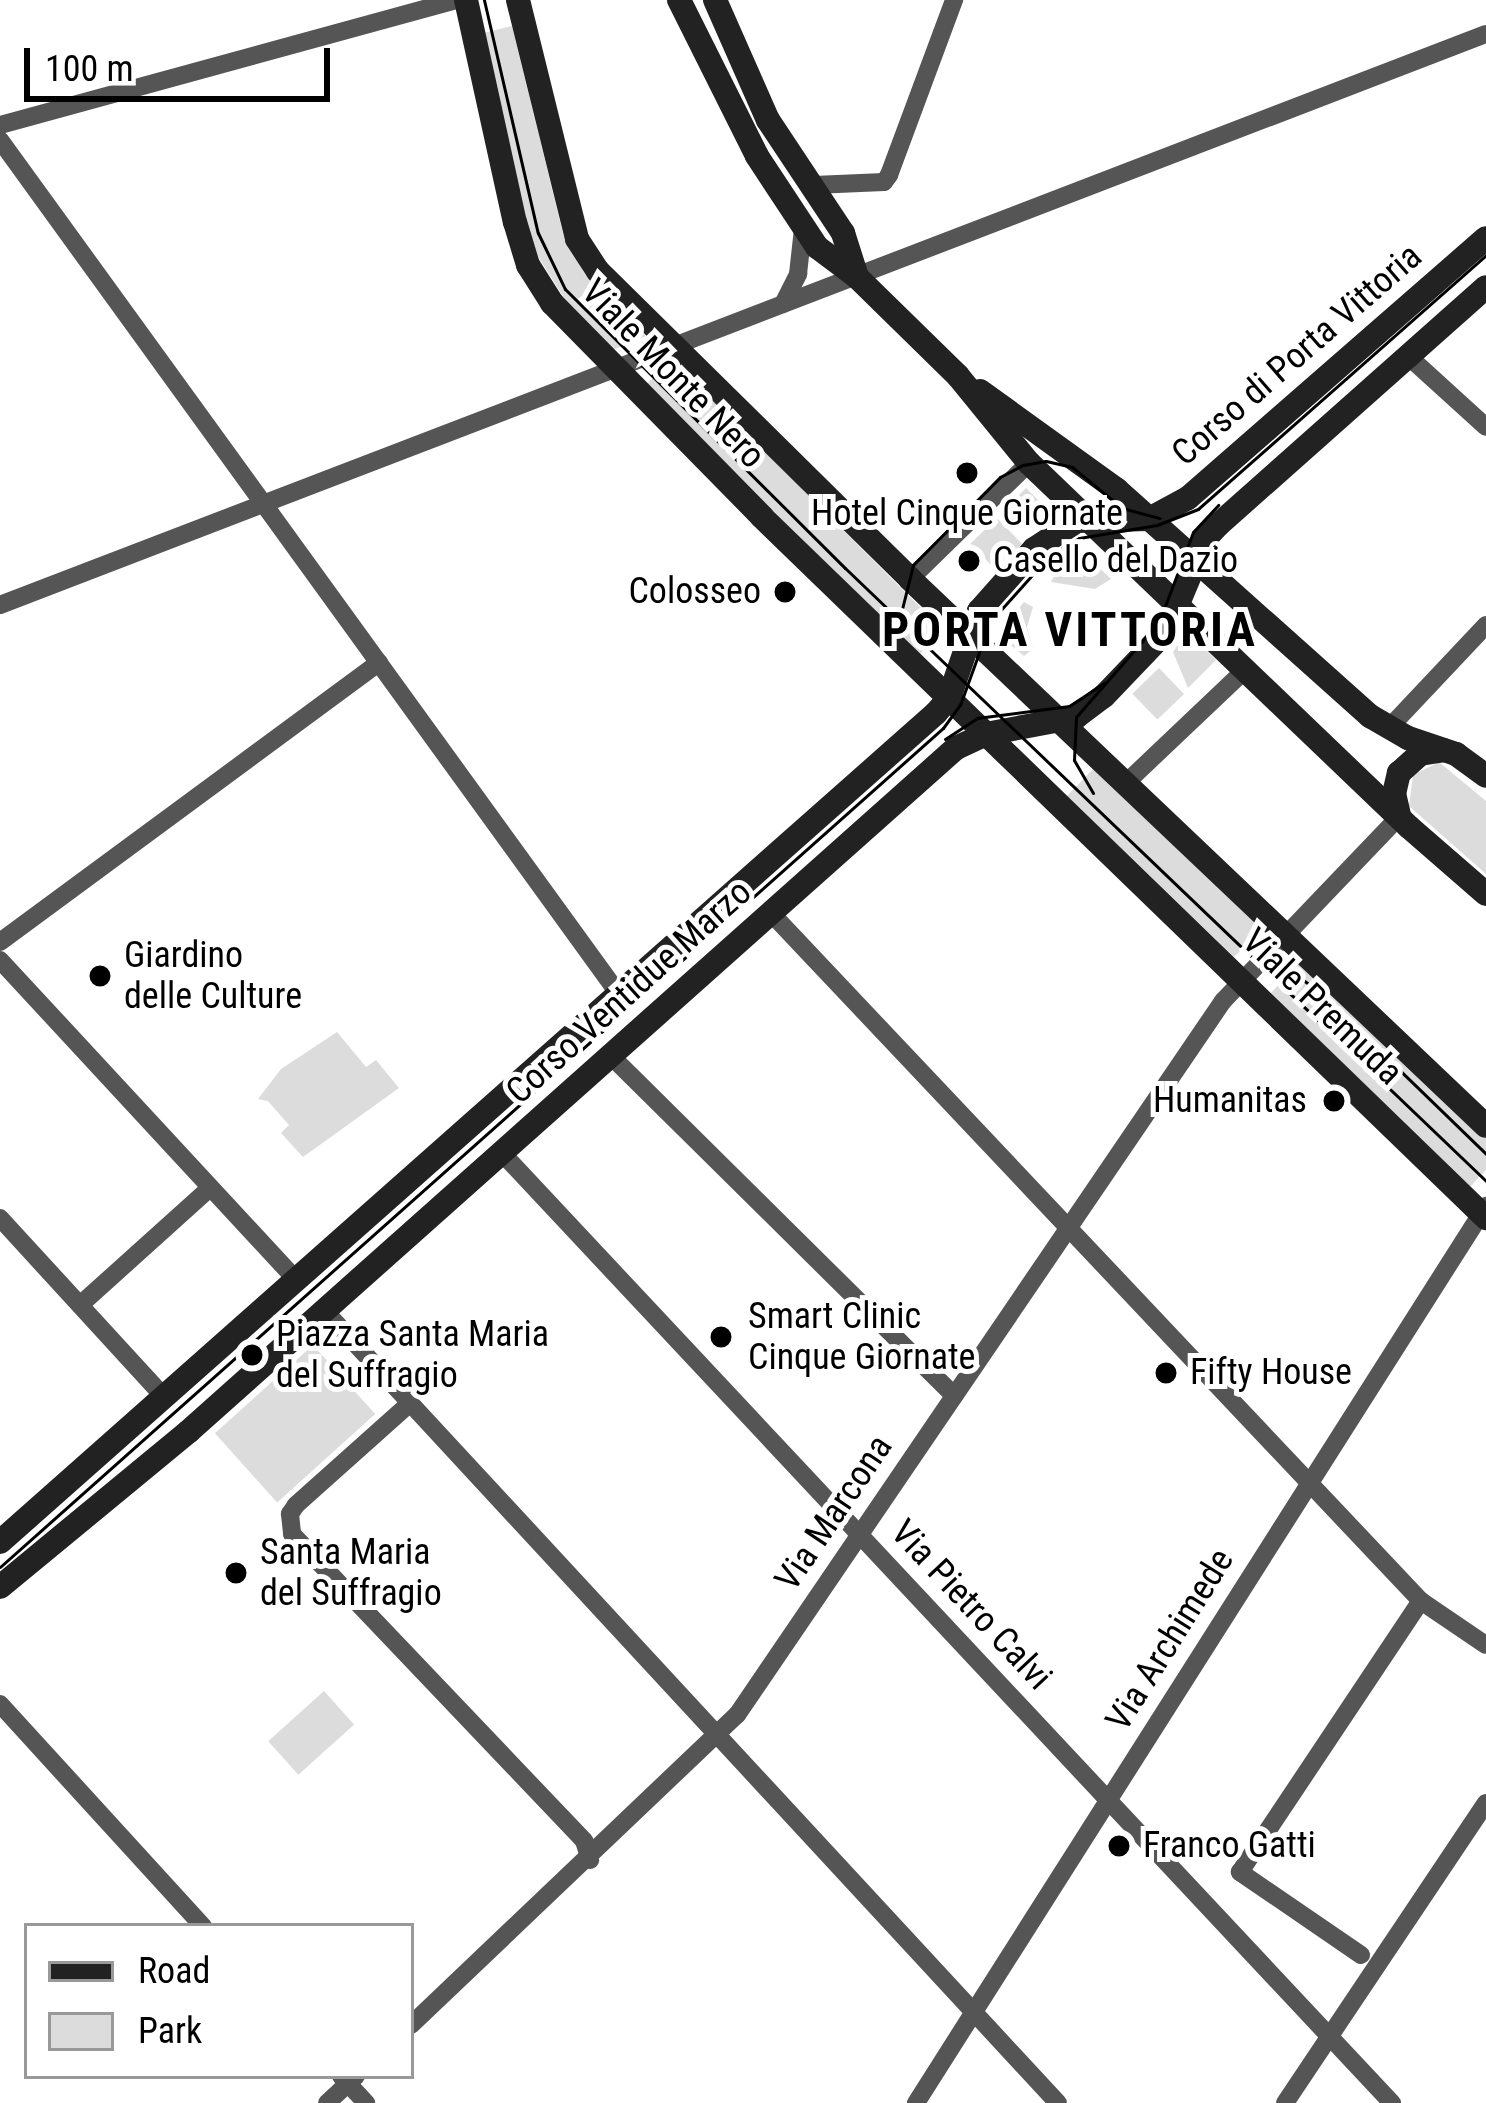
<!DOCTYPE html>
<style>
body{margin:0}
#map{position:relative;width:1486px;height:2103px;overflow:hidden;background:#fff;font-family:"Roboto Condensed",sans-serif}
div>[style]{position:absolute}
.green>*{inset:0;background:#dcdcdc;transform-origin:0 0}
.street>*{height:18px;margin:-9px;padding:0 9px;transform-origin:9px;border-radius:9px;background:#555}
.secondary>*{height:24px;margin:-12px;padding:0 12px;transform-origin:12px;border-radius:12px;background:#222}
.tram>*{height:3px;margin:-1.5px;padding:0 1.5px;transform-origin:1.5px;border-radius:1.5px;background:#000}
.dots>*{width:33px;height:33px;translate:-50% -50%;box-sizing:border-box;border:6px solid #fff;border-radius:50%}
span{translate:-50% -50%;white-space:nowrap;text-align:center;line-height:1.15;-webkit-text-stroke:10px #fff;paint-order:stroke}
.street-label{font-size:36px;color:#000}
.poi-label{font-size:36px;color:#000}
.left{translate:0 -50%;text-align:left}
.right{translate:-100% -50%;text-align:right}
.district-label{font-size:48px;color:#000;font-weight:700;letter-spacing:3px}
.legend{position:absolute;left:24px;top:1923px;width:390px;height:156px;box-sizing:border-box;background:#fff;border:3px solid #999;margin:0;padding:15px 21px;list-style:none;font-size:36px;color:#000}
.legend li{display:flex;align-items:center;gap:24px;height:60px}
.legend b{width:60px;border:3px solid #999}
.scale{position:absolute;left:24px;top:48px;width:306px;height:54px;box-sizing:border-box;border:6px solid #000;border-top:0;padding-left:15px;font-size:36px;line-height:42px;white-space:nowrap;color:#000;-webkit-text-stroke:9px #fff;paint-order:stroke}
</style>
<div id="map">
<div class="green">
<div style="clip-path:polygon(512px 26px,563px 234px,584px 273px,646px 336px,613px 350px,573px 312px,532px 247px,483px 33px)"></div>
<div style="left:672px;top:359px;width:384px;height:40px;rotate:45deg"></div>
<div style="clip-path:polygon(1026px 488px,1051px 513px,1036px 528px,1001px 513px)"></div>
<div style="left:997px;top:518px;width:36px;height:37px;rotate:46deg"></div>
<div style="clip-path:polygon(1079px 556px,1092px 561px,1111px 579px,1095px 589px,1051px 582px,1060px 566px)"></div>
<div style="clip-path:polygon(1024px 602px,1033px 607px,1027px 627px,1033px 649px,1024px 656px,1007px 642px,1003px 628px)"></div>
<div style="clip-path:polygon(1196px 640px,1216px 660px,1188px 688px,1173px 652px,1180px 642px)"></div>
<div style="left:1159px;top:668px;width:36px;height:37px;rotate:46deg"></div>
<div style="clip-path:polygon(1439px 762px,1486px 801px,1486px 874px,1409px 806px,1413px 775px)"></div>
<div style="left:1095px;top:767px;width:232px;height:40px;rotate:44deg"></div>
<div style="clip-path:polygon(1302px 959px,1486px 1138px,1486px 1170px,1469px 1188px,1271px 993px)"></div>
<div style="clip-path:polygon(337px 1032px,366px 1067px,376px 1060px,399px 1088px,303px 1157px,281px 1133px,289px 1125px,268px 1101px,258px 1099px,281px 1069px)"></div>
<div style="left:313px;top:1345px;width:93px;height:132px;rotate:48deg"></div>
<div style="left:324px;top:1691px;width:45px;height:75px;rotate:48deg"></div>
</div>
<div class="street">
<div style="left:0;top:125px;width:474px;rotate:-15.3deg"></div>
<div style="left:0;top:140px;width:1053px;rotate:54.08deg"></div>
<div style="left:814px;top:185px;width:70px;rotate:-2.5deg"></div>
<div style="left:884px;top:182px;width:9px;rotate:-54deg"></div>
<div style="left:889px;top:175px;width:187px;rotate:-69.6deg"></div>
<div style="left:783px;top:304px;width:34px;rotate:-63deg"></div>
<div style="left:798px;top:274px;width:45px;rotate:-83.7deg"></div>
<div style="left:1408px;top:356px;width:105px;rotate:42.3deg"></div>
<div style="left:910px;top:579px;width:166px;rotate:-44.3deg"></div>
<div style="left:0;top:605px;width:1592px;rotate:-21.02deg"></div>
<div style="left:1388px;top:729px;width:143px;rotate:-46.7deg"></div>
<div style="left:1128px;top:781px;width:164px;rotate:-43.5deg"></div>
<div style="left:771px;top:913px;width:946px;rotate:46.63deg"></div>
<div style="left:1421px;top:1601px;width:78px;rotate:34.1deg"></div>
<div style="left:0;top:942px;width:471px;rotate:-36.4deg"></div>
<div style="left:0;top:960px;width:434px;rotate:47.2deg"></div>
<div style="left:611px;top:1056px;width:483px;rotate:44.7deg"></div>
<div style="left:502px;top:1153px;width:1302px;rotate:46.87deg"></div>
<div style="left:0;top:1218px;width:241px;rotate:47.5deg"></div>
<div style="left:80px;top:1305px;width:175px;rotate:-42deg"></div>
<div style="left:325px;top:1311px;width:1079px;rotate:47.22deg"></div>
<div style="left:409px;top:1404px;width:152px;rotate:138.2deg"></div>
<div style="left:296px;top:1505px;width:11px;rotate:124deg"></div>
<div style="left:290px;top:1514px;width:20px;rotate:84deg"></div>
<div style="left:292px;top:1534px;width:424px;rotate:46.4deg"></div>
<div style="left:584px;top:1841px;width:20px;rotate:72deg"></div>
<div style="left:0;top:1704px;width:301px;rotate:47.6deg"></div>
<div style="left:1361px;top:1955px;width:147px;rotate:-145.6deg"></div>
<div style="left:1240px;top:1872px;width:326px;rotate:-56.3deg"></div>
<div style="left:411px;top:2025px;width:450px;rotate:-43.6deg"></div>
<div style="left:737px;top:1715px;width:864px;rotate:-55.76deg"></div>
<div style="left:1223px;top:1001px;width:255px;rotate:-46.3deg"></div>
<div style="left:341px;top:2076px;width:37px;rotate:47deg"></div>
<div style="left:327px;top:2103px;width:40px;rotate:-43deg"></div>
<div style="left:916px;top:2103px;width:1063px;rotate:-57.57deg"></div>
<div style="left:1285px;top:2103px;width:361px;rotate:-56.2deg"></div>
</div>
<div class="secondary">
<div style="left:466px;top:0;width:227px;rotate:77.6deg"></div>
<div style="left:515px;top:222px;width:45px;rotate:73.2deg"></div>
<div style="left:528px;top:265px;width:45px;rotate:57.7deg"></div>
<div style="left:552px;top:303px;width:300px;rotate:45.5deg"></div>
<div style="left:762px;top:517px;width:1008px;rotate:44.08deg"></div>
<div style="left:518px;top:0;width:246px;rotate:76.1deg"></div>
<div style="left:577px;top:239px;width:38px;rotate:57deg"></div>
<div style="left:598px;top:271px;width:438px;rotate:44.6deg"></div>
<div style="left:910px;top:579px;width:794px;rotate:43.52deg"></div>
<div style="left:679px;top:0;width:174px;rotate:63.4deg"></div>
<div style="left:757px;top:156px;width:109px;rotate:56.6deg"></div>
<div style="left:817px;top:247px;width:50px;rotate:36.9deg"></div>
<div style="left:857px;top:277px;width:141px;rotate:44.4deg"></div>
<div style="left:958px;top:376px;width:112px;rotate:50.8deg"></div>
<div style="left:1029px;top:463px;width:526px;rotate:43.77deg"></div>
<div style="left:1409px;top:827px;width:102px;rotate:41deg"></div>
<div style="left:715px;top:0;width:131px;rotate:66.2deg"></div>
<div style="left:768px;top:120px;width:136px;rotate:56.4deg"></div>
<div style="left:843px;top:233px;width:46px;rotate:72.3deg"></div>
<div style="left:980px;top:391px;width:168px;rotate:35.8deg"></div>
<div style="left:1116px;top:489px;width:341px;rotate:41.8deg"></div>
<div style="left:1370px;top:716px;width:44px;rotate:30.1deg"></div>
<div style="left:1408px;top:738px;width:51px;rotate:18.4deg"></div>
<div style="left:1456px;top:754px;width:37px;rotate:36deg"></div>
<div style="left:1399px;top:815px;width:22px;rotate:-103deg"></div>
<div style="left:1394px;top:794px;width:22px;rotate:-77deg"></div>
<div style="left:1399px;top:773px;width:28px;rotate:-42deg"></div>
<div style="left:1420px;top:754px;width:24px;rotate:-9deg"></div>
<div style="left:0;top:1542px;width:1250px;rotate:-41.53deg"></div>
<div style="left:936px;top:713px;width:20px;rotate:-49deg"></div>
<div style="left:949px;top:698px;width:92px;rotate:-71deg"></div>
<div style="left:979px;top:611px;width:83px;rotate:-48.4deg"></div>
<div style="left:1034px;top:549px;width:51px;rotate:-33.1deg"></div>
<div style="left:1077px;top:521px;width:72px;rotate:-1.6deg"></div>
<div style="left:1149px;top:519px;width:44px;rotate:-28.3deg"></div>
<div style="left:1188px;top:498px;width:395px;rotate:-41.1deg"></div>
<div style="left:0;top:1587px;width:244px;rotate:-39.5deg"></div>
<div style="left:188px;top:1432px;width:1028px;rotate:-41.69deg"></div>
<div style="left:956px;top:748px;width:33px;rotate:-25deg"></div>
<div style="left:986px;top:734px;width:92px;rotate:-10.7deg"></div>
<div style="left:1076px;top:717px;width:35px;rotate:-37deg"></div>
<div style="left:1104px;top:696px;width:91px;rotate:-46.3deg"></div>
<div style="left:1167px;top:630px;width:99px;rotate:-67.3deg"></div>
<div style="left:1205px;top:539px;width:19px;rotate:-47deg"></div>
<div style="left:1218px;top:525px;width:358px;rotate:-41.6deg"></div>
</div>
<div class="tram">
<div style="left:484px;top:0;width:239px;rotate:77deg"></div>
<div style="left:538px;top:233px;width:62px;rotate:64.3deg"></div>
<div style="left:565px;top:289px;width:395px;rotate:44.9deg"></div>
<div style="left:845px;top:568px;width:887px;rotate:43.72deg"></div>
<div style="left:912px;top:628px;width:21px;rotate:-118deg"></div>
<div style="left:902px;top:609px;width:45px;rotate:-76deg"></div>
<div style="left:913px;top:565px;width:124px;rotate:-45.3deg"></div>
<div style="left:1000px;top:477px;width:26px;rotate:-28deg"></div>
<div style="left:1023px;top:465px;width:23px;rotate:-10deg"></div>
<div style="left:1046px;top:461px;width:27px;rotate:13deg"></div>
<div style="left:1072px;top:467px;width:65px;rotate:39.4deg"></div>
<div style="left:1122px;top:508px;width:39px;rotate:15deg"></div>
<div style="left:945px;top:739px;width:38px;rotate:-33deg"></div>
<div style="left:977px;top:718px;width:93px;rotate:-7.4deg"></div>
<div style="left:1069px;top:706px;width:42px;rotate:-33.3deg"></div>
<div style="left:1093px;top:793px;width:38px;rotate:-120deg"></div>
<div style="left:1074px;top:760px;width:43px;rotate:-87.3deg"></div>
<div style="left:1076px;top:717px;width:126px;rotate:-48.9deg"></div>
<div style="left:1159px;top:622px;width:96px;rotate:-69.3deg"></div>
<div style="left:1193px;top:532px;width:37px;rotate:-47deg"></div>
<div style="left:1267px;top:953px;width:64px;rotate:36.7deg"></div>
<div style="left:1318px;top:991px;width:234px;rotate:44.1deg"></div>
<div style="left:0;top:1567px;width:1262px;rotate:-41.66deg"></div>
<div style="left:943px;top:728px;width:29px;rotate:-54deg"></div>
<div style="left:960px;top:705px;width:88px;rotate:-70.1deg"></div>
<div style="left:990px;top:622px;width:89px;rotate:-48.2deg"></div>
<div style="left:1049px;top:556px;width:35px;rotate:-31deg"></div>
<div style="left:1079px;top:538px;width:79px;rotate:-9.5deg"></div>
<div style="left:1157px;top:525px;width:44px;rotate:-21.3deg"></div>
<div style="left:1198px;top:509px;width:384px;rotate:-41.4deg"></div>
</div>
<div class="dots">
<div style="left:967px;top:473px;background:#000"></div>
<div style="left:969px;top:561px;background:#000"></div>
<div style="left:785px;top:592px;background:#000"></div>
<div style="left:100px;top:976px;background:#000"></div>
<div style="left:1334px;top:1101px;background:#000"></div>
<div style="left:721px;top:1337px;background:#000"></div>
<div style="left:252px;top:1355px;background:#000"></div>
<div style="left:1166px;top:1373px;background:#000"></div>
<div style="left:236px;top:1573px;background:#000"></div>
<div style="left:1119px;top:1846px;background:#000"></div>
</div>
<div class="street-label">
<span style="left:1297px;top:355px;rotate:-41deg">Corso di Porta Vittoria</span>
<span style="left:673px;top:374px;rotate:46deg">Viale Monte Nero</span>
<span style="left:629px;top:992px;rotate:-42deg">Corso Ventidue Marzo</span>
<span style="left:1322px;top:1007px;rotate:44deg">Viale Premuda</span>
<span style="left:834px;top:1513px;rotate:-56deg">Via Marcona</span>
<span style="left:971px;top:1605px;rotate:47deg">Via Pietro Calvi</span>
<span style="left:1170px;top:1640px;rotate:-58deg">Via Archimede</span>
</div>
<div class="poi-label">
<span style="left:967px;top:514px">Hotel Cinque Giornate</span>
<span class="left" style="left:993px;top:561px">Casello del Dazio</span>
<span class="right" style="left:761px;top:592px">Colosseo</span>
<span class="left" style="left:124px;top:976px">Giardino<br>delle Culture</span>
<span class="right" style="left:1307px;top:1101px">Humanitas</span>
<span class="left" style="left:748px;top:1337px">Smart Clinic<br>Cinque Giornate</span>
<span class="left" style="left:276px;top:1355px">Piazza Santa Maria<br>del Suffragio</span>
<span class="left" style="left:1190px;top:1373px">Fifty House</span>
<span class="left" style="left:260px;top:1573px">Santa Maria<br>del Suffragio</span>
<span class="left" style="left:1143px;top:1846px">Franco Gatti</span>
</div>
<div class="district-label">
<span style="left:1070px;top:630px">PORTA VITTORIA</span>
</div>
<ul class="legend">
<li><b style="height:15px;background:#222"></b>Road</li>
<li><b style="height:33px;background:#dcdcdc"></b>Park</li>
</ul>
<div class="scale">100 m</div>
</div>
